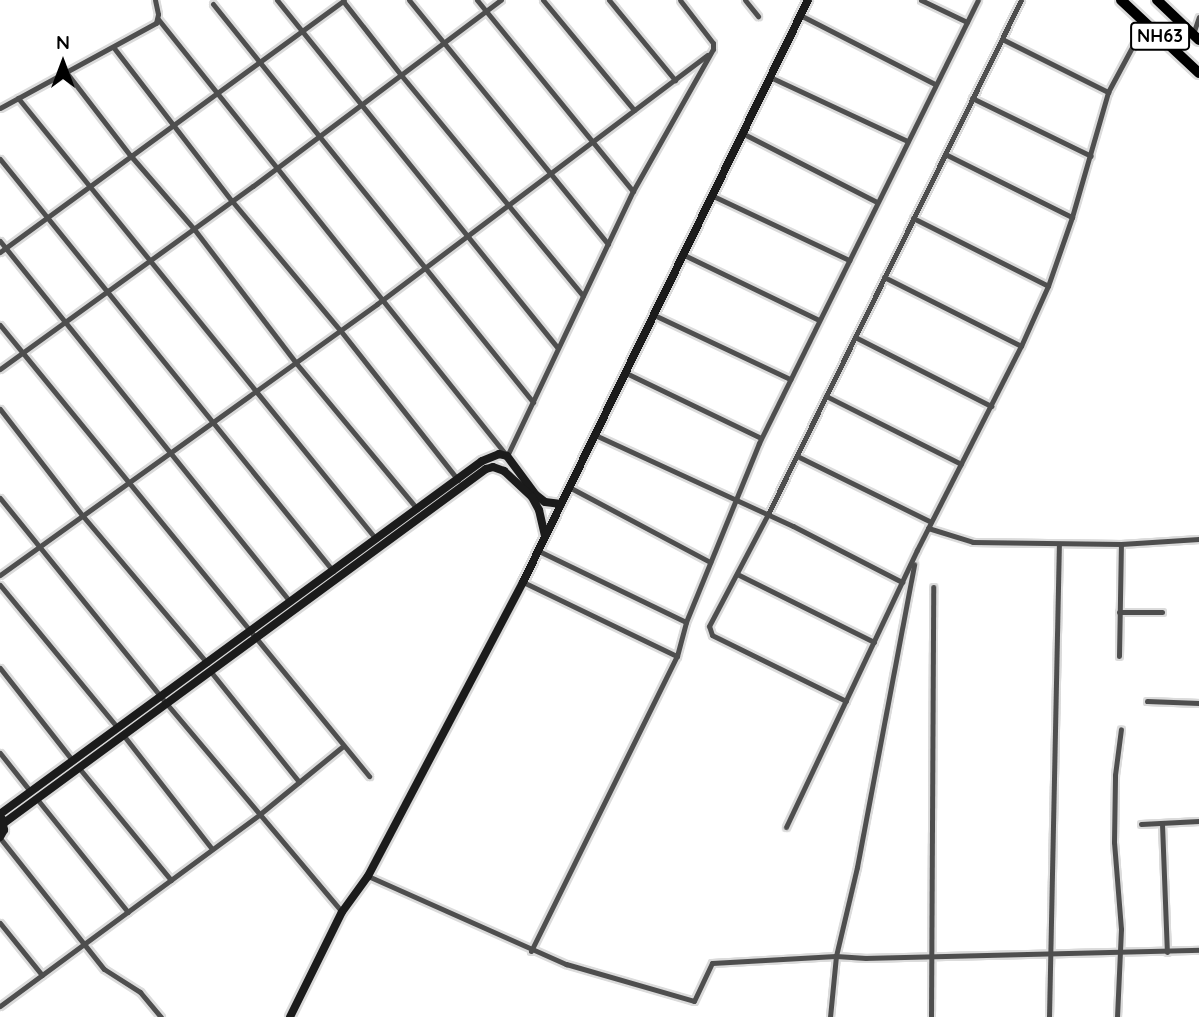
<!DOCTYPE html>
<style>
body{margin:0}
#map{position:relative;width:1199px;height:1017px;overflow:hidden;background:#fff;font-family:Quicksand,sans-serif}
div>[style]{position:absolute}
.roads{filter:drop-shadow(2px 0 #dbdbdb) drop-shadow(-2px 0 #dbdbdb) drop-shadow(0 2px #dbdbdb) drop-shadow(0 -2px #dbdbdb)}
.street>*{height:5px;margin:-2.5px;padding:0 2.5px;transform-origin:2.5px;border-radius:2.5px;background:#4e4e4e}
.secondary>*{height:8px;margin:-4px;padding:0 4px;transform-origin:4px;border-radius:4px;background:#1b1b1b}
.highway>*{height:10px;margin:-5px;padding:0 5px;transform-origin:5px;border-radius:5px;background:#000}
span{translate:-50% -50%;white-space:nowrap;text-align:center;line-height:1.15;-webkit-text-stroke:7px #fff;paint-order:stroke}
.shield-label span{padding:2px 5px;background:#fff;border:2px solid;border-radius:5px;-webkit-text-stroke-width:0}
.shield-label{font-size:18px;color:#000;font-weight:700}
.north{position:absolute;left:28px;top:28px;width:70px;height:70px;-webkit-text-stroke:5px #fff;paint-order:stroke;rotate:0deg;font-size:19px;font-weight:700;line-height:28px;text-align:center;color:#000}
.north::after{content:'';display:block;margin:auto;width:24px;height:32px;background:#000;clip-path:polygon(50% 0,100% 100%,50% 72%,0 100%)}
</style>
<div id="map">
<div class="roads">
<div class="street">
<div style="left:277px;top:0;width:447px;rotate:51.1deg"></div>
<div style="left:409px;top:0;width:315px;rotate:50.8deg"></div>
<div style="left:477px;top:0;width:247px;rotate:50.8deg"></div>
<div style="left:543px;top:0;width:143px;rotate:50.4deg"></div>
<div style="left:609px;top:0;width:104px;rotate:50.5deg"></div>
<div style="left:745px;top:0;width:21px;rotate:51deg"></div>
<div style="left:921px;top:0;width:51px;rotate:25.6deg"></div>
<div style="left:343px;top:1px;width:94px;rotate:51.9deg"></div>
<div style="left:401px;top:75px;width:286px;rotate:50.5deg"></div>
<div style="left:213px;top:4px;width:511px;rotate:51.2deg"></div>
<div style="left:800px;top:15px;width:152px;rotate:27.1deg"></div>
<div style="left:158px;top:19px;width:559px;rotate:51.39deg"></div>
<div style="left:507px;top:456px;width:293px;rotate:-64.6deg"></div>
<div style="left:633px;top:191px;width:163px;rotate:-60.6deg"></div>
<div style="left:713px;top:49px;width:6px;rotate:-90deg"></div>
<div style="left:713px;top:43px;width:54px;rotate:-127.5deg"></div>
<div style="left:1193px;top:34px;width:18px;rotate:-71deg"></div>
<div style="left:1002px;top:39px;width:119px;rotate:26.6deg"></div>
<div style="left:114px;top:48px;width:193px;rotate:52.4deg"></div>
<div style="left:232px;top:201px;width:168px;rotate:50.1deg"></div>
<div style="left:340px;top:330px;width:191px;rotate:51.8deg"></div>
<div style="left:66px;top:72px;width:105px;rotate:52.4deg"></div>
<div style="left:130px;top:155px;width:98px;rotate:49.1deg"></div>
<div style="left:194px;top:229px;width:168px;rotate:52.7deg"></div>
<div style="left:296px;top:363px;width:190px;rotate:50.3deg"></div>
<div style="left:770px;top:77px;width:151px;rotate:25deg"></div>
<div style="left:18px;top:98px;width:568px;rotate:50.93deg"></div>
<div style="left:972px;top:98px;width:132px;rotate:26deg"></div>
<div style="left:0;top:108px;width:178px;rotate:-28.6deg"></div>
<div style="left:156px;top:23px;width:9px;rotate:-77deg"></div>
<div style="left:158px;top:14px;width:14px;rotate:-102deg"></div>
<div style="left:742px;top:133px;width:152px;rotate:27.1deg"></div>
<div style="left:945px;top:154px;width:142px;rotate:26.4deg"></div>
<div style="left:0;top:159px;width:530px;rotate:51.05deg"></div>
<div style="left:711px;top:195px;width:153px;rotate:25.2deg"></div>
<div style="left:913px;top:218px;width:151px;rotate:26.7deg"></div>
<div style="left:0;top:241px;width:462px;rotate:51.2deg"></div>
<div style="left:0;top:252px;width:426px;rotate:-36.2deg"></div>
<div style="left:682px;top:254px;width:152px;rotate:25.7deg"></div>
<div style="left:884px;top:277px;width:153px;rotate:26.7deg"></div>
<div style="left:652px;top:314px;width:153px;rotate:25.2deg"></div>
<div style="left:0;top:325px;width:583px;rotate:50.71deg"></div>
<div style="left:855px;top:337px;width:153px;rotate:26.9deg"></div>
<div style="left:0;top:369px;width:312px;rotate:-35.9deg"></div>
<div style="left:253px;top:186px;width:310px;rotate:-36.9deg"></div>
<div style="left:624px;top:372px;width:152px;rotate:25.7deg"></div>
<div style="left:826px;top:396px;width:151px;rotate:26.7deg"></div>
<div style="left:0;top:409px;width:134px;rotate:52.3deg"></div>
<div style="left:82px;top:515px;width:194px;rotate:49.8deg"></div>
<div style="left:593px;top:434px;width:220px;rotate:24.7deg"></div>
<div style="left:793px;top:526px;width:123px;rotate:27.2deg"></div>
<div style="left:797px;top:456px;width:149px;rotate:26.2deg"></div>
<div style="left:569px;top:487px;width:160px;rotate:28deg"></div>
<div style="left:0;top:498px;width:256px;rotate:51deg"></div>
<div style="left:161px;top:697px;width:281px;rotate:49.9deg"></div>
<div style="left:928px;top:528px;width:47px;rotate:17.3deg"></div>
<div style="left:973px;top:542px;width:148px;rotate:0.8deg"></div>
<div style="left:1121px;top:544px;width:78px;rotate:-3.7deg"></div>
<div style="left:539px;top:551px;width:163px;rotate:25.8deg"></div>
<div style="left:737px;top:574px;width:153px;rotate:26.4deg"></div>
<div style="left:0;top:575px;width:464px;rotate:-35.7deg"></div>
<div style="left:377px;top:304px;width:414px;rotate:-37deg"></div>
<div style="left:523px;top:582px;width:171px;rotate:25.7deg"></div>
<div style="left:0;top:585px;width:185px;rotate:50.5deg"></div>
<div style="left:1119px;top:612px;width:43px"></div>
<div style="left:1119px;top:656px;width:112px;rotate:-89deg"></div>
<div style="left:0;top:668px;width:118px;rotate:51.9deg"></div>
<div style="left:211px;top:672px;width:141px;rotate:51.3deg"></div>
<div style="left:846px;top:701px;width:149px;rotate:-153.8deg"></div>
<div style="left:712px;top:635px;width:9px;rotate:-108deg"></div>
<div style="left:709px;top:626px;width:127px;rotate:-62.2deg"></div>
<div style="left:768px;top:514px;width:573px;rotate:-63.79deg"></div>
<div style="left:1147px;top:701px;width:52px;rotate:2.2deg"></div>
<div style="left:124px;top:736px;width:143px;rotate:52.1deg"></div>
<div style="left:0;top:753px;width:48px;rotate:51.7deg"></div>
<div style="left:79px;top:768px;width:145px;rotate:50.6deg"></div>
<div style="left:37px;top:799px;width:145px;rotate:51.2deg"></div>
<div style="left:1141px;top:824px;width:58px;rotate:-3deg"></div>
<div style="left:1162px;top:824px;width:128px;rotate:87.8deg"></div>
<div style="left:786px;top:827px;width:306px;rotate:-64.7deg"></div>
<div style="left:917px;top:550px;width:229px;rotate:-63deg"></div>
<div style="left:1021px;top:346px;width:66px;rotate:-65.8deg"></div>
<div style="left:1048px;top:286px;width:73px;rotate:-70.8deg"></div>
<div style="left:1072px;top:217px;width:130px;rotate:-73.9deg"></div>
<div style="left:1108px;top:92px;width:78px;rotate:-61.8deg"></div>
<div style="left:0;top:838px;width:167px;rotate:51.6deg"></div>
<div style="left:104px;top:969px;width:43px;rotate:32.6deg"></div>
<div style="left:140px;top:992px;width:33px;rotate:50deg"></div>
<div style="left:368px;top:876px;width:217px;rotate:24deg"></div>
<div style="left:566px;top:964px;width:133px;rotate:16.1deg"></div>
<div style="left:694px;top:1001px;width:42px;rotate:-64.7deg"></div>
<div style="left:712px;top:963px;width:124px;rotate:-3.2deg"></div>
<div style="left:836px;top:956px;width:30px;rotate:4deg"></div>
<div style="left:866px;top:958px;width:333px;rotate:-1.4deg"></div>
<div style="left:0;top:923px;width:67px;rotate:51.1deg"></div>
<div style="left:531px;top:951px;width:329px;rotate:-63.7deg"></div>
<div style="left:677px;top:656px;width:35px;rotate:-75deg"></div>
<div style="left:686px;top:622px;width:193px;rotate:-67.8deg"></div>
<div style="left:759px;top:443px;width:494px;rotate:-63.7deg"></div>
<div style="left:0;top:1006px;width:323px;rotate:-36.4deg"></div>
<div style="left:260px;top:814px;width:107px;rotate:-39.3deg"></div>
<div style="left:830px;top:1017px;width:61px;rotate:-84.4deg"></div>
<div style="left:836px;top:956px;width:91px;rotate:-76.7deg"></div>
<div style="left:857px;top:867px;width:308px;rotate:-79.3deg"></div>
<div style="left:931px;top:1017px;width:430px;rotate:-89.7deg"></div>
<div style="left:1049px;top:1017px;width:472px;rotate:-88.8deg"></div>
<div style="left:1117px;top:1017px;width:88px;rotate:-87.4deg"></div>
<div style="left:1121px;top:929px;width:87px;rotate:-94.6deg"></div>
<div style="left:1114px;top:842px;width:67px;rotate:-89.1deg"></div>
<div style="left:1115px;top:775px;width:46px;rotate:-82.6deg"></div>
</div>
<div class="secondary">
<div style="left:0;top:814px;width:597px;rotate:-36.22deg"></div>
<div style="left:482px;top:461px;width:18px;rotate:-22deg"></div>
<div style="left:499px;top:454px;width:8px;rotate:14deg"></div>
<div style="left:507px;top:456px;width:49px;rotate:53.4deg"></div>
<div style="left:536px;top:495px;width:11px;rotate:38deg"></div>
<div style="left:545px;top:502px;width:16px;rotate:7deg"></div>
<div style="left:4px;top:823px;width:598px;rotate:-36.3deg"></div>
<div style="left:486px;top:469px;width:7px;rotate:-16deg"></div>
<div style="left:493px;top:467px;width:12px;rotate:20deg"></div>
<div style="left:504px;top:471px;width:38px;rotate:43deg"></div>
<div style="left:532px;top:497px;width:15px;rotate:62deg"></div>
<div style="left:539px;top:510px;width:26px;rotate:77deg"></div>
<div style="left:0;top:837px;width:8px;rotate:-60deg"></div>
<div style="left:4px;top:830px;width:11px;rotate:-100deg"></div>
<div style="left:290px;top:1017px;width:117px;rotate:-63.7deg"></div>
<div style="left:342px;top:912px;width:44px;rotate:-54.2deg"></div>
<div style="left:368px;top:876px;width:332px;rotate:-62.2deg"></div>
<div style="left:523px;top:582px;width:648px;rotate:-63.91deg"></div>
</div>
<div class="highway">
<div style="left:1121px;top:0;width:107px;rotate:43.1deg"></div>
<div style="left:1157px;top:0;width:58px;rotate:43.6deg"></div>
</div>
</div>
<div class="shield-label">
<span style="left:1160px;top:36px">NH63</span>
</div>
<div class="north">N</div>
</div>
